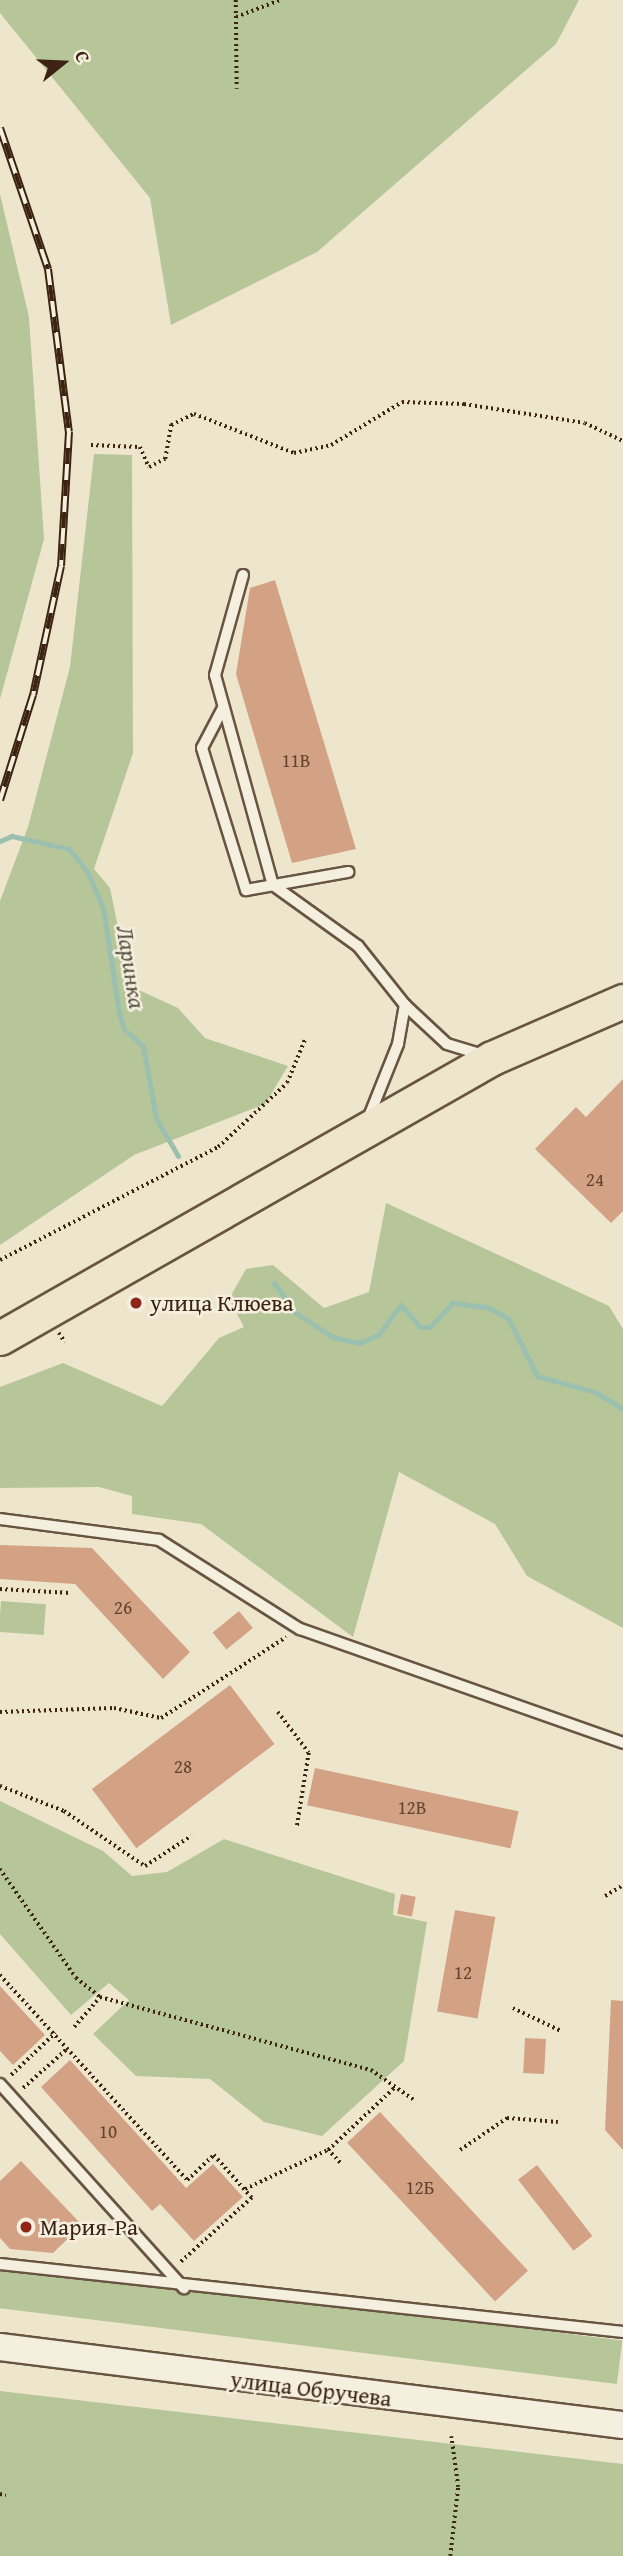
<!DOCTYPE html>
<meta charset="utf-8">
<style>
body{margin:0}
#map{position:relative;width:623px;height:2556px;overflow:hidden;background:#eee6cc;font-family:"Gentium Book Plus",serif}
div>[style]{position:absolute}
.green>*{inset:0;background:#b6c699;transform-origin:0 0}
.stream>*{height:5px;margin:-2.5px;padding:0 2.5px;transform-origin:2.5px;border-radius:2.5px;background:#9bc0b0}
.building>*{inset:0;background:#d3a284;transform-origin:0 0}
.path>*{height:3.5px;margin-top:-1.75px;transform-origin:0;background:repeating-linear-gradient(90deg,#3c2313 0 2px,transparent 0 5.5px)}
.roads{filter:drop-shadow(2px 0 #685441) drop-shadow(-2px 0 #685441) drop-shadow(0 2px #685441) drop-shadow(0 -2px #685441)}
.service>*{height:10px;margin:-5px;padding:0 5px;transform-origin:5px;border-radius:5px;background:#f4efde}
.tertiary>*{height:26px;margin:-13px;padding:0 13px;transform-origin:13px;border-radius:13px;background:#f4efde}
.primary>*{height:33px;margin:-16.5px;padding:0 16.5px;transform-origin:16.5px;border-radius:16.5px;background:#eee6cc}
.rail>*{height:8px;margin-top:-4px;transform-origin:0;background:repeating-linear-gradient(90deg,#f4efde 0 16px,#3c2313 0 32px);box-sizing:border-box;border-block:2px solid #3c2313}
.dots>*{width:19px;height:19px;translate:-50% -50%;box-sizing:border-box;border:4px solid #f4efde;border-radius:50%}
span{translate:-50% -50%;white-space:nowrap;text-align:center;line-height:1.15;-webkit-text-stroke:5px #f4efde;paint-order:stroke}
.number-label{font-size:19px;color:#62432f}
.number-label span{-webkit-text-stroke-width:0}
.poi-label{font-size:23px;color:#3c2313}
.left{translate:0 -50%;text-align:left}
.street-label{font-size:23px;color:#3c2313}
.water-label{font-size:24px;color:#585242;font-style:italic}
.north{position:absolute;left:28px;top:28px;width:70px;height:70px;-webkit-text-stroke:5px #f4efde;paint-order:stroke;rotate:72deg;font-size:19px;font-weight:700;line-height:28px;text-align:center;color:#3c2313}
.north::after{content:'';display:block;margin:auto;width:24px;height:32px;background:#3c2313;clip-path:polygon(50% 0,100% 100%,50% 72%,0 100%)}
</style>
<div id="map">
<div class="green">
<div style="clip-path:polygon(0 0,579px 0,556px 44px,317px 252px,171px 325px,150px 198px,0 13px)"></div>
<div style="clip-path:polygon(0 194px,29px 317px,44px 539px,0 699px)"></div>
<div style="clip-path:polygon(94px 454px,132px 455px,133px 753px,94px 869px,110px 888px,130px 986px,178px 1008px,205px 1038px,288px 1066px,265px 1104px,134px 1155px,0 1245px,0 901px,28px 827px,70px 667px)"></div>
<div style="clip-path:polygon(386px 1203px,609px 1306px,623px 1329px,623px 1628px,527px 1576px,495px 1524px,399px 1472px,353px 1637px,201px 1524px,132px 1514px,132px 1496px,99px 1487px,0 1488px,0 1387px,63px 1363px,162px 1406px,219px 1338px,244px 1327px,229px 1299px,246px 1269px,273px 1265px,324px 1308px,369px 1292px)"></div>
<div style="left:1px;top:1601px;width:45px;height:31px;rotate:4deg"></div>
<div style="clip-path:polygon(0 1801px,103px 1851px,132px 1876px,167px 1872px,224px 1839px,395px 1894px,393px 1915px,427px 1922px,404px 2061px,322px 2136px,264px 2122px,210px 2079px,136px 2076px,93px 2034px,129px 2000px,109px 1983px,71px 2015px,0 1934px)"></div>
<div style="left:0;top:2264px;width:627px;height:44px;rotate:7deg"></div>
<div style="clip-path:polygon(0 2391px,623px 2464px,623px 2556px,0 2556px)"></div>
</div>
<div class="stream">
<div style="left:0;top:841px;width:13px;rotate:-23deg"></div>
<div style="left:12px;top:836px;width:58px;rotate:12.8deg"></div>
<div style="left:69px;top:849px;width:28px;rotate:51deg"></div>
<div style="left:87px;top:871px;width:40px;rotate:66.6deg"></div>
<div style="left:103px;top:908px;width:106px;rotate:81.3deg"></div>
<div style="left:119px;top:1013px;width:17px;rotate:73deg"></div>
<div style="left:124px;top:1029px;width:25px;rotate:42deg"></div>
<div style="left:143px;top:1046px;width:73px;rotate:79.8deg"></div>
<div style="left:156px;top:1118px;width:44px;rotate:59.9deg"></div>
<div style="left:274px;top:1283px;width:37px;rotate:54deg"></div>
<div style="left:296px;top:1313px;width:44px;rotate:33deg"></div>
<div style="left:333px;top:1337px;width:27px;rotate:13deg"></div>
<div style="left:359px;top:1343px;width:21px;rotate:-23deg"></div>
<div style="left:378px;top:1335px;width:38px;rotate:-53deg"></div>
<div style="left:401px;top:1305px;width:29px;rotate:49deg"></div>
<div style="left:420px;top:1327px;width:10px"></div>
<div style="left:430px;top:1327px;width:33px;rotate:-47deg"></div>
<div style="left:452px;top:1303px;width:35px;rotate:7deg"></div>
<div style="left:487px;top:1307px;width:24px;rotate:28deg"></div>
<div style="left:508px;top:1318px;width:65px;rotate:63.4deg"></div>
<div style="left:537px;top:1376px;width:60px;rotate:15.4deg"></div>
<div style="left:595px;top:1392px;width:33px;rotate:31deg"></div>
</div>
<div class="building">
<div style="clip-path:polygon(275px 580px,356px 849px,292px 863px,236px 674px,250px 588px)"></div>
<div style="clip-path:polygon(623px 1079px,623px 1211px,611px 1223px,535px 1149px,576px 1107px,586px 1117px)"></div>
<div style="clip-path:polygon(0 1545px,92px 1548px,190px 1652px,163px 1679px,75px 1584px,0 1579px)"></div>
<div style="left:239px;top:1611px;width:22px;height:34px;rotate:51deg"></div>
<div style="left:230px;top:1685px;width:74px;height:173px;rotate:53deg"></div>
<div style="left:315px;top:1768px;width:208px;height:38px;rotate:12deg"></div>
<div style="left:401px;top:1894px;width:15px;height:20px;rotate:11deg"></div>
<div style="left:455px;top:1910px;width:41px;height:103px;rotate:10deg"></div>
<div style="clip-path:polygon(0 1986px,45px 2035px,13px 2065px,0 2051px)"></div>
<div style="clip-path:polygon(611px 2000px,623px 2001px,623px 2150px,605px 2130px)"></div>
<div style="left:525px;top:2038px;width:21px;height:35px;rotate:3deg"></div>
<div style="clip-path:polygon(70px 2060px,186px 2188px,213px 2164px,243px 2197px,194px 2241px,160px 2204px,152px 2211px,41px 2087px)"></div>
<div style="left:380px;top:2112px;width:217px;height:45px;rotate:47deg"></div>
<div style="clip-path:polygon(21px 2161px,82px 2225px,53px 2253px,10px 2249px,0 2238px,0 2181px)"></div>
<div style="left:537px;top:2165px;width:90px;height:24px;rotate:52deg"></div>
</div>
<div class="path">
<div style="left:236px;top:0;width:89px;rotate:89.4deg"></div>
<div style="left:236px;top:17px;width:47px;rotate:-21.1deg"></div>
<div style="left:91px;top:445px;width:49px;rotate:2.3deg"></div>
<div style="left:140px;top:447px;width:22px;rotate:66deg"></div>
<div style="left:149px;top:467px;width:18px;rotate:-27deg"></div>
<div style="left:165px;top:459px;width:35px;rotate:-80deg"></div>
<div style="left:171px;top:425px;width:25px;rotate:-26deg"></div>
<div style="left:194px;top:414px;width:107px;rotate:21.3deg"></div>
<div style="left:294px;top:453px;width:38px;rotate:-12deg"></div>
<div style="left:331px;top:445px;width:83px;rotate:-31.2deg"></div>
<div style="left:402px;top:402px;width:62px;rotate:1.8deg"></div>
<div style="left:464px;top:404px;width:122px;rotate:8.9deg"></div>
<div style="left:585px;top:423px;width:42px;rotate:25.3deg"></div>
<div style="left:0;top:1260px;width:246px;rotate:-27.4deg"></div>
<div style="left:218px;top:1147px;width:94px;rotate:-42.8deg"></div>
<div style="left:287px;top:1083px;width:48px;rotate:-67.8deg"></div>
<div style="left:59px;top:1333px;width:11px;rotate:56deg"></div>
<div style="left:0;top:1589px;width:70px;rotate:3.3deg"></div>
<div style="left:0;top:1712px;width:114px;rotate:-2deg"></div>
<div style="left:114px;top:1708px;width:48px;rotate:12deg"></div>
<div style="left:161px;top:1718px;width:149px;rotate:-32.9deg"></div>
<div style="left:278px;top:1712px;width:51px;rotate:52.9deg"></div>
<div style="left:309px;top:1753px;width:75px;rotate:99.2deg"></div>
<div style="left:0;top:1786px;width:69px;rotate:21.3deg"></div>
<div style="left:64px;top:1811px;width:98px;rotate:34.2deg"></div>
<div style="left:145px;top:1866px;width:55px;rotate:-33.1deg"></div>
<div style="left:0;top:1869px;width:133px;rotate:55.1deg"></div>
<div style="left:76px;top:1978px;width:31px;rotate:38deg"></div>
<div style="left:100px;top:1997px;width:281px;rotate:15.1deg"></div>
<div style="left:371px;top:2070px;width:52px;rotate:34.9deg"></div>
<div style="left:605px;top:1896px;width:21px;rotate:-31deg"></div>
<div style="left:0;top:1975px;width:277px;rotate:47.6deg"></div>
<div style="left:187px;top:2180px;width:37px;rotate:-43deg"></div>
<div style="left:214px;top:2155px;width:57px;rotate:48.5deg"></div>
<div style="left:252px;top:2198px;width:97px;rotate:137.9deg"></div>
<div style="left:513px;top:2008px;width:53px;rotate:25.6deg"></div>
<div style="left:74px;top:2027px;width:40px;rotate:-49deg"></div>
<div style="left:11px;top:2075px;width:61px;rotate:-43.7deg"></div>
<div style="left:23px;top:2088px;width:60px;rotate:-41.6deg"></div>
<div style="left:460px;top:2150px;width:57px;rotate:-34.2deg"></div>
<div style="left:507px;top:2118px;width:51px;rotate:4.5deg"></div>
<div style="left:340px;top:2163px;width:18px;rotate:-133deg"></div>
<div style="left:328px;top:2150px;width:92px;rotate:-43.2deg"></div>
<div style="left:245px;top:2189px;width:92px;rotate:-25.2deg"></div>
<div style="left:0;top:2494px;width:6px;rotate:9deg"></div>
<div style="left:450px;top:2556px;width:69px;rotate:-83.4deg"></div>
<div style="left:458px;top:2487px;width:51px;rotate:-97.8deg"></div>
</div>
<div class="roads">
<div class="service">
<div style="left:243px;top:575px;width:104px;rotate:105.6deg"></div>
<div style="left:215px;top:675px;width:218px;rotate:74.6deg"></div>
<div style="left:273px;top:885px;width:105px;rotate:35.7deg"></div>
<div style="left:358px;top:946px;width:75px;rotate:51.5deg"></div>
<div style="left:405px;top:1005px;width:57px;rotate:42.9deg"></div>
<div style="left:447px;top:1044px;width:38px;rotate:17deg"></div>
<div style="left:223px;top:708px;width:45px;rotate:117.7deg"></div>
<div style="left:202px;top:748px;width:149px;rotate:72.8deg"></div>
<div style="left:246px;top:890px;width:104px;rotate:-10deg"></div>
<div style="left:368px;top:1119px;width:81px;rotate:-68.2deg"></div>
<div style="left:398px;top:1044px;width:40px;rotate:-80deg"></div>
<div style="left:0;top:1519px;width:160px;rotate:7.5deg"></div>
<div style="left:159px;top:1540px;width:167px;rotate:32.3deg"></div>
<div style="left:300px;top:1629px;width:343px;rotate:19.4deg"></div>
<div style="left:0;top:2084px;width:275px;rotate:48deg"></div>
<div style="left:0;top:2264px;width:627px;rotate:6.23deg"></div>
</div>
<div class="tertiary">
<div style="left:0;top:2347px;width:628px;rotate:7.14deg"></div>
</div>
<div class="primary">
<div style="left:0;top:1338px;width:566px;rotate:-29.64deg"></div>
<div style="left:492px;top:1058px;width:143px;rotate:-23.5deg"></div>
</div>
</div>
<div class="rail">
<div style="left:0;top:128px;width:149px;rotate:71.2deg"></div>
<div style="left:48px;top:269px;width:164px;rotate:82.7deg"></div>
<div style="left:69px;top:432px;width:134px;rotate:93.4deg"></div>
<div style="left:61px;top:566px;width:132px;rotate:102.2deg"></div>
<div style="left:33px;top:695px;width:110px;rotate:107.4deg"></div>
</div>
<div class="dots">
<div style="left:136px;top:1303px;background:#8f2418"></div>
<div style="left:26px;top:2227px;background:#8f2418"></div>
</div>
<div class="number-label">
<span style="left:296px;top:761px">11В</span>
<span style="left:595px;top:1180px">24</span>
<span style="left:123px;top:1608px">26</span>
<span style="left:183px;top:1767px">28</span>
<span style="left:412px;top:1808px">12В</span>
<span style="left:463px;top:1973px">12</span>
<span style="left:108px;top:2132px">10</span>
<span style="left:420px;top:2188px">12Б</span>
</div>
<div class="poi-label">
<span class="left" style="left:150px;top:1303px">улица Клюева</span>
<span class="left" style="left:40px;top:2227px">Мария-Ра</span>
</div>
<div class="street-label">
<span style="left:311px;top:2389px;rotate:7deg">улица Обручева</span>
</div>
<div class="water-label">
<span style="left:131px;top:967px;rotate:81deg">Ларинка</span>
</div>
<div class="north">С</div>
</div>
